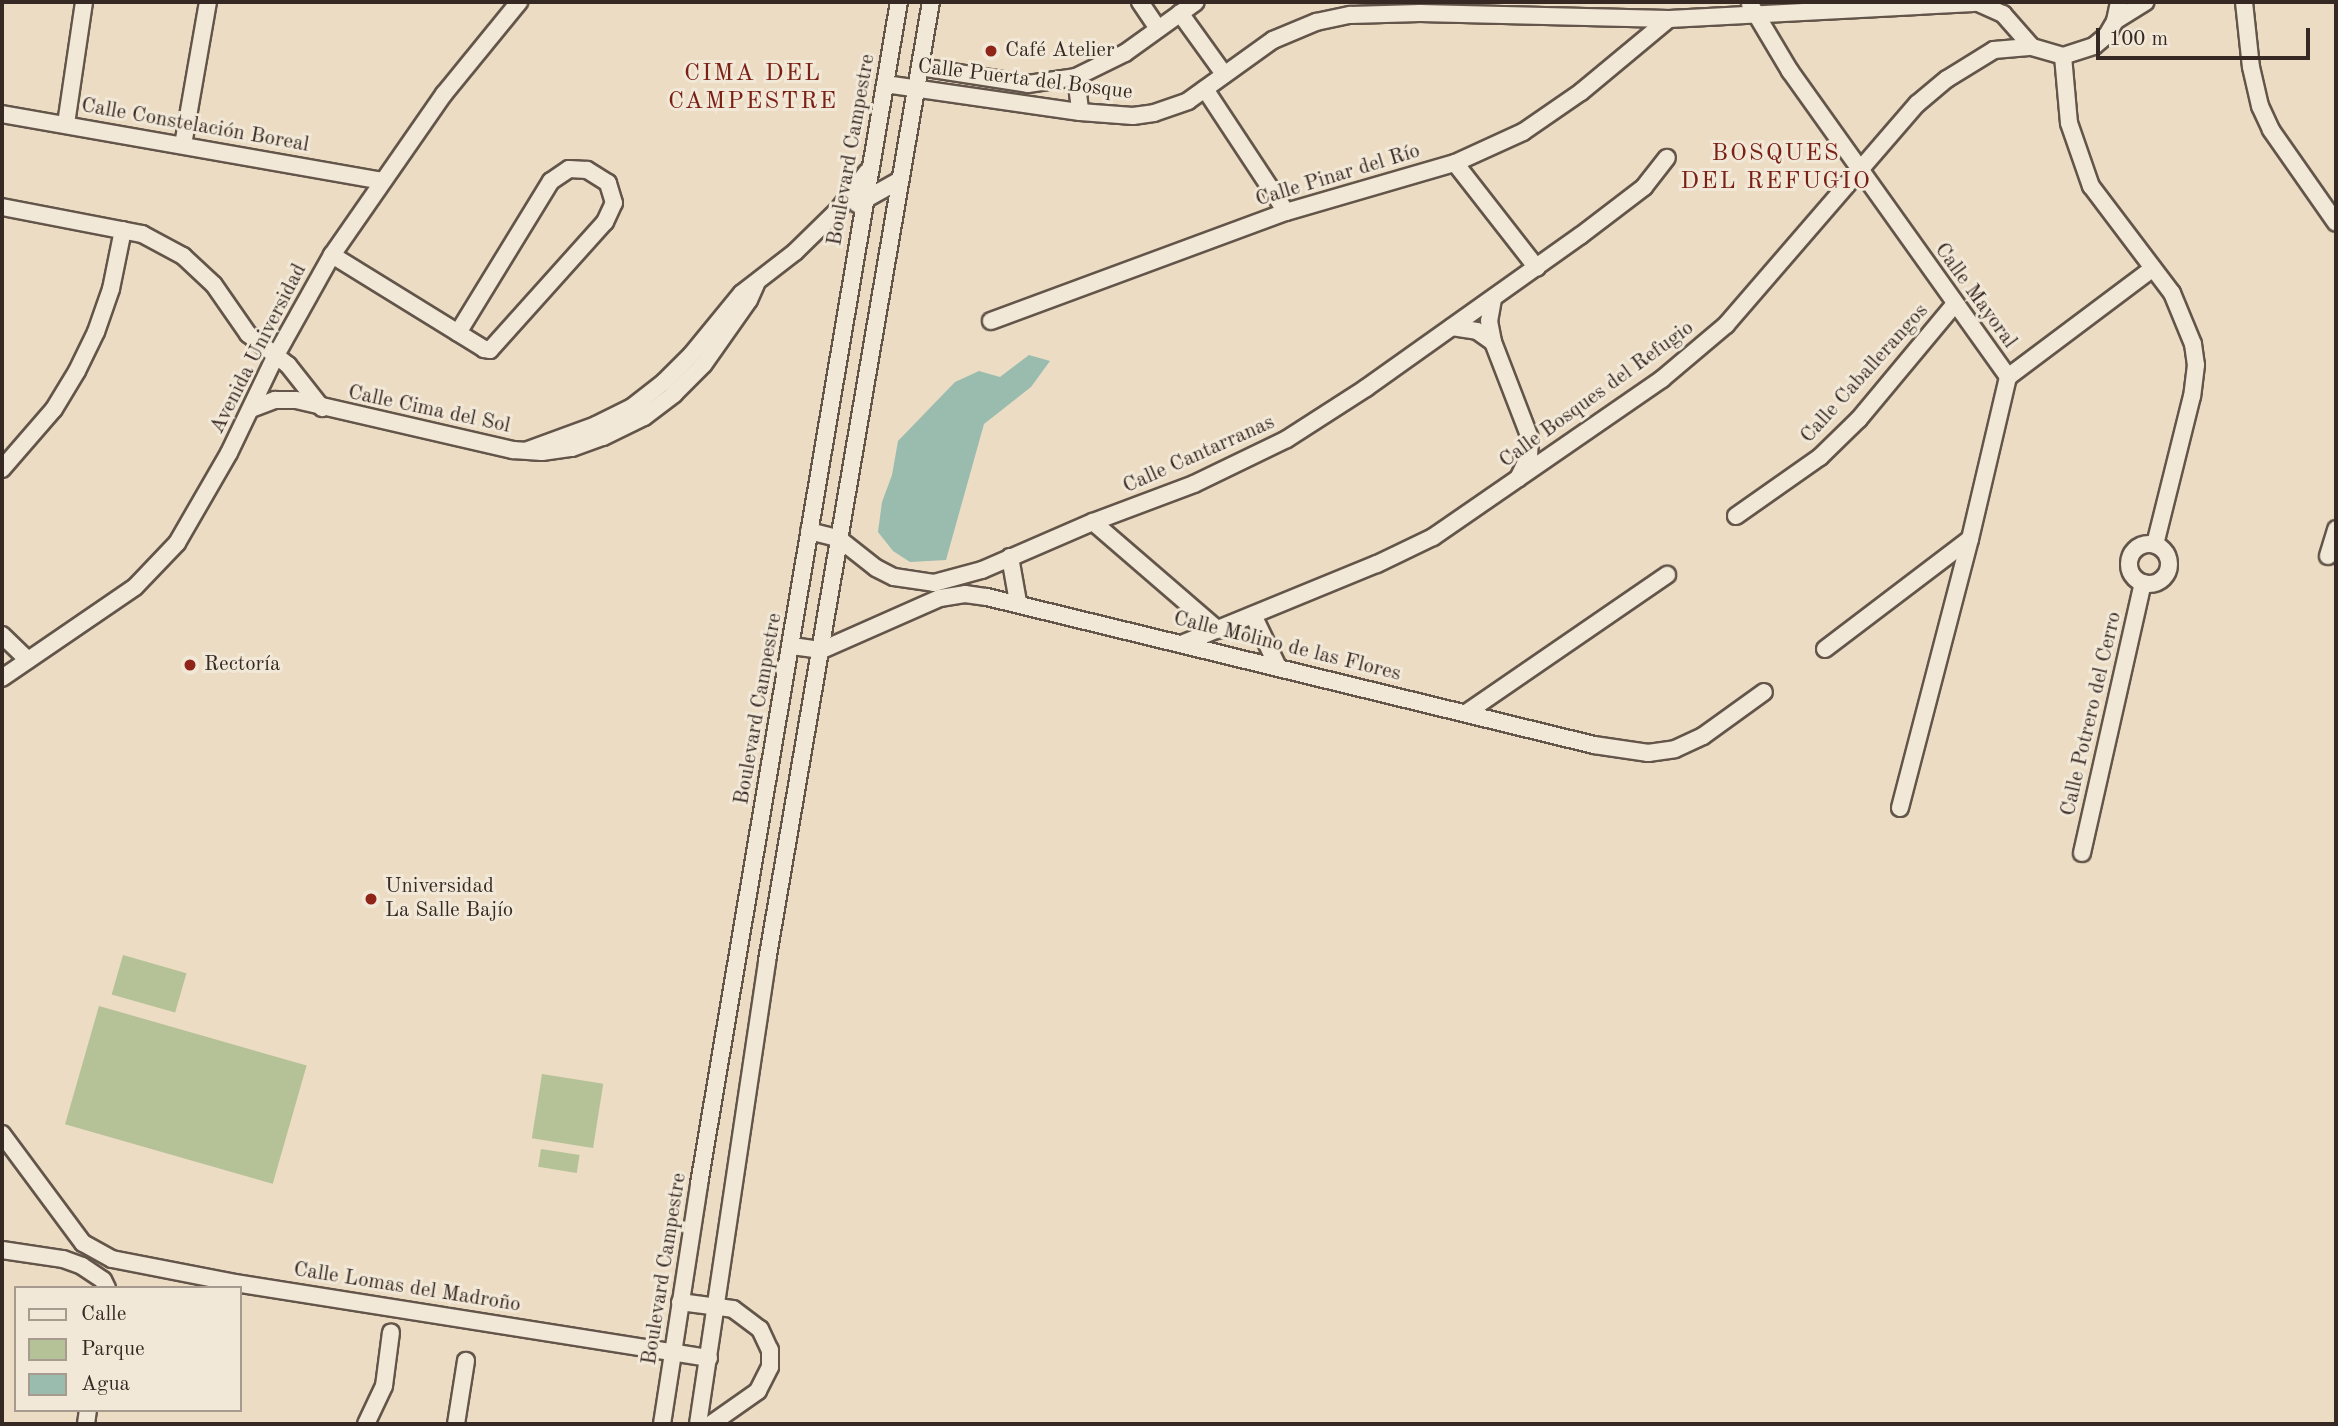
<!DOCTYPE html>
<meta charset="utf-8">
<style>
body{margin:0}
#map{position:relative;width:2338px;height:1426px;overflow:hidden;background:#ebdcc3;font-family:"Old Standard TT",serif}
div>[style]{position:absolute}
.green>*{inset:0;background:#b5c196;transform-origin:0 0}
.water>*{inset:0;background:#99bcaf}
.roads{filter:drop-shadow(2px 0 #63554a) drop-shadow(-2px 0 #63554a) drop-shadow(0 2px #63554a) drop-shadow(0 -2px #63554a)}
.minor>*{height:16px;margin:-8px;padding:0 8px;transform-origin:8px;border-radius:8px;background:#f2e8d8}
.minor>.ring{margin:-8px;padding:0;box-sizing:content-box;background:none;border:16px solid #f2e8d8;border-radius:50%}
.dots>*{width:19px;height:19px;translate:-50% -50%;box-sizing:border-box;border:4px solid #f2e8d8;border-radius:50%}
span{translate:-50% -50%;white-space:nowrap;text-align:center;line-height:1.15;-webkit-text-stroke:6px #f2e8d8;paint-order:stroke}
.poi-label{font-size:21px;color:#362822}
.left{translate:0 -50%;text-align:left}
.street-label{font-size:21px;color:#362822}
.quarter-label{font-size:24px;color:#7a1f14;letter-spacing:2px}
.frame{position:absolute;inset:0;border:4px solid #362822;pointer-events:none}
.legend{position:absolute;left:14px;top:1286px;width:228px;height:126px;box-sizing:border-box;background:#f2e8d8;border:2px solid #a79b8f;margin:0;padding:9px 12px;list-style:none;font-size:21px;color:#362822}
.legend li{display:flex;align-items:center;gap:14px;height:35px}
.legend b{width:35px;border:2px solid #a79b8f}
.scale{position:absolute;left:2096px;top:28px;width:214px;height:32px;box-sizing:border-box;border:4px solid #362822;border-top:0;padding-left:9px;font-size:21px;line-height:24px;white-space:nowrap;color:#362822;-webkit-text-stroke:5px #f2e8d8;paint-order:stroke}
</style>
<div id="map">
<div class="green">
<div style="left:123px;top:955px;width:66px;height:41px;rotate:16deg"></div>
<div style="left:99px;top:1006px;width:216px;height:123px;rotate:16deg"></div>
<div style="left:542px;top:1074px;width:62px;height:65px;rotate:9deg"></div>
<div style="left:541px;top:1149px;width:39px;height:18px;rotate:9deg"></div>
</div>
<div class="water">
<div style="clip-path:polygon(1029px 355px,1050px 361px,1031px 387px,984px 424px,946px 560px,910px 562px,893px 551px,878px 532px,882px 502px,892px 475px,898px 441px,955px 382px,979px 371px,1000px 377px)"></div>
</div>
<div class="roads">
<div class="minor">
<div style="left:1140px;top:2px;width:32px;rotate:56deg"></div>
<div style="left:1976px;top:2px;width:30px;rotate:24deg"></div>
<div style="left:2003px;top:14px;width:44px;rotate:48.7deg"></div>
<div style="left:2032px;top:47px;width:32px;rotate:16deg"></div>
<div style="left:2063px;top:56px;width:33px;rotate:-18deg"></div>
<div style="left:2094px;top:46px;width:17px;rotate:-40deg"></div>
<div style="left:2107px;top:35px;width:16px;rotate:-60deg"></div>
<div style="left:2115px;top:21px;width:19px;rotate:-78deg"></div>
<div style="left:2244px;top:2px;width:65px;rotate:83.9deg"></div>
<div style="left:2251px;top:67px;width:40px;rotate:77deg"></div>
<div style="left:2260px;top:106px;width:26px;rotate:65deg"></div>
<div style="left:2271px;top:130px;width:113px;rotate:55deg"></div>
<div style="left:1750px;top:4px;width:78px;rotate:59.2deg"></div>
<div style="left:1790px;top:71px;width:376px;rotate:54.5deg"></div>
<div style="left:2008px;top:377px;width:166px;rotate:103.2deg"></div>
<div style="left:1970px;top:539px;width:278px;rotate:104.6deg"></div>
<div style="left:1180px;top:13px;width:75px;rotate:54.2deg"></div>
<div style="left:2115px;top:21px;width:36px;rotate:-32deg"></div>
<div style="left:2063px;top:56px;width:67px;rotate:84.9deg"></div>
<div style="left:2069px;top:123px;width:67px;rotate:70.8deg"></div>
<div style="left:2091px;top:186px;width:134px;rotate:52.9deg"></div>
<div style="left:2172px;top:293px;width:55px;rotate:67.6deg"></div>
<div style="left:2193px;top:344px;width:21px;rotate:82deg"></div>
<div style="left:2196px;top:365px;width:31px;rotate:97deg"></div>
<div style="left:2192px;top:396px;width:153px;rotate:104deg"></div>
<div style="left:920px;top:67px;width:109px;rotate:8.9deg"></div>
<div style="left:1028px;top:84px;width:49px;rotate:-8.3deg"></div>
<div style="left:1076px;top:77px;width:55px;rotate:-26.1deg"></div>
<div style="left:1125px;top:53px;width:87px;rotate:-35.7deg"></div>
<div style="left:1076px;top:77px;width:35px;rotate:83deg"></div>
<div style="left:885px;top:84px;width:197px;rotate:8.2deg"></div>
<div style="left:1080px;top:112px;width:53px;rotate:4.3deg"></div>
<div style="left:1133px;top:116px;width:21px;rotate:-8deg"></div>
<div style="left:1154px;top:113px;width:36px;rotate:-19deg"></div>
<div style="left:1188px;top:101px;width:105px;rotate:-35.7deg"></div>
<div style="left:1273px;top:40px;width:47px;rotate:-22.7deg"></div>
<div style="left:1316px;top:22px;width:35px;rotate:-12deg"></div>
<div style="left:1350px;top:15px;width:70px;rotate:-1.6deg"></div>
<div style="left:1420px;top:13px;width:249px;rotate:1.4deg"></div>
<div style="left:1669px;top:19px;width:305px;rotate:-3deg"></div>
<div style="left:1205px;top:89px;width:147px;rotate:56.6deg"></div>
<div style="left:2px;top:114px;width:385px;rotate:10deg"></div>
<div style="left:66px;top:124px;width:123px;rotate:-81.6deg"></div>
<div style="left:183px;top:145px;width:145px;rotate:-80.1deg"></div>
<div style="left:1455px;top:163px;width:133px;rotate:52deg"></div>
<div style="left:857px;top:204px;width:49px;rotate:-29.2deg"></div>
<div style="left:2px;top:207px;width:143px;rotate:10.9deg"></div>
<div style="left:142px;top:234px;width:47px;rotate:28.2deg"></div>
<div style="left:183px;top:256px;width:42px;rotate:43.1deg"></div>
<div style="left:214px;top:285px;width:60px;rotate:55.2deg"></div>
<div style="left:248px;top:334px;width:51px;rotate:37.8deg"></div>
<div style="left:288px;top:365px;width:55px;rotate:51.7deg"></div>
<div style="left:332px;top:255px;width:179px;rotate:31.7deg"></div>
<div style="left:484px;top:349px;width:6px;rotate:9deg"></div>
<div style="left:490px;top:350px;width:172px;rotate:-48.1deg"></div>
<div style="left:605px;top:222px;width:21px;rotate:-65deg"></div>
<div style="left:614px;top:203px;width:21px;rotate:-107deg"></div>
<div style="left:608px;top:183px;width:25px;rotate:-148deg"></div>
<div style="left:587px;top:170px;width:18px;rotate:-177deg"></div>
<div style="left:569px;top:169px;width:22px;rotate:146deg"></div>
<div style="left:551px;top:181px;width:178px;rotate:121.5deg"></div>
<div style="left:1493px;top:299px;width:22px;rotate:100deg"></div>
<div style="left:1489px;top:321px;width:21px;rotate:79deg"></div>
<div style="left:1493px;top:342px;width:103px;rotate:68.9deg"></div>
<div style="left:1530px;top:438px;width:18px;rotate:93deg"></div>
<div style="left:1529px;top:456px;width:25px;rotate:116deg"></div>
<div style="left:991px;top:321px;width:314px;rotate:-20.3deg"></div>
<div style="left:1286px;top:212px;width:176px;rotate:-16.2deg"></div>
<div style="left:1455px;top:163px;width:75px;rotate:-24.5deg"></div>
<div style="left:1523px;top:132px;width:70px;rotate:-34.6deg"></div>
<div style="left:1581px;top:92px;width:114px;rotate:-39.7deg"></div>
<div style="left:1452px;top:327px;width:25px;rotate:9deg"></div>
<div style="left:1477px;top:331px;width:19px;rotate:35deg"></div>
<div style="left:2008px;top:377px;width:181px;rotate:-36.9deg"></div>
<div style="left:251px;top:409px;width:26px;rotate:-21deg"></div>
<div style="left:275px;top:400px;width:21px"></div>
<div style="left:296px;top:400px;width:223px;rotate:13deg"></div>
<div style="left:513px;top:450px;width:29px;rotate:4deg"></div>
<div style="left:542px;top:452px;width:30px;rotate:-8deg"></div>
<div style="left:572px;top:448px;width:33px;rotate:-20deg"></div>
<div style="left:603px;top:437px;width:46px;rotate:-26deg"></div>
<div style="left:644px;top:417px;width:38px;rotate:-37deg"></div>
<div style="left:674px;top:394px;width:42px;rotate:-45deg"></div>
<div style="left:704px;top:364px;width:78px;rotate:-54.9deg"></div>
<div style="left:749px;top:300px;width:17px;rotate:-66deg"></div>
<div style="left:528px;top:450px;width:72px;rotate:-20.2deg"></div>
<div style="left:596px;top:425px;width:40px;rotate:-26.6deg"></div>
<div style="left:632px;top:407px;width:41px;rotate:-38deg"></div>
<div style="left:664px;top:382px;width:38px;rotate:-45deg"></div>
<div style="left:691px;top:355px;width:80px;rotate:-50.6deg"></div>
<div style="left:742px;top:293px;width:67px;rotate:-37.7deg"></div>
<div style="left:795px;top:252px;width:60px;rotate:-44.3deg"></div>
<div style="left:838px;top:210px;width:48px;rotate:-52.7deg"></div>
<div style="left:2px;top:469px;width:79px;rotate:-49.1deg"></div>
<div style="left:54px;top:409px;width:44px;rotate:-58.8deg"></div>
<div style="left:77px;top:371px;width:43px;rotate:-64deg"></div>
<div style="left:96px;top:332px;width:46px;rotate:-70.8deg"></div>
<div style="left:111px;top:289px;width:60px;rotate:-78.5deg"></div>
<div style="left:1736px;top:516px;width:103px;rotate:-35.1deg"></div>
<div style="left:1820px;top:457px;width:54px;rotate:-44.3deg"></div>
<div style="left:1859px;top:419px;width:148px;rotate:-50.2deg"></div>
<div style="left:1093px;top:522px;width:165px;rotate:40.8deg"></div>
<div style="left:809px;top:531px;width:30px;rotate:14deg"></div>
<div style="left:838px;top:538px;width:48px;rotate:38.3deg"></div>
<div style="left:876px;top:568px;width:20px;rotate:27deg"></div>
<div style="left:894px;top:577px;width:40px;rotate:8.5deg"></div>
<div style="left:934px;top:583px;width:50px;rotate:-15.2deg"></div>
<div style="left:982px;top:570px;width:121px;rotate:-23.4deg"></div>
<div style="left:1093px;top:522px;width:108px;rotate:-20.6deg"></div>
<div style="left:1194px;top:484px;width:103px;rotate:-25.8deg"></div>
<div style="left:1287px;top:439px;width:94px;rotate:-32.8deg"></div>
<div style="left:1366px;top:388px;width:262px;rotate:-35.4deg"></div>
<div style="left:1580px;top:236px;width:81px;rotate:-37.4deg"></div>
<div style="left:1644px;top:187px;width:37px;rotate:-52deg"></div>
<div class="ring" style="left:2129px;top:544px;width:24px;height:24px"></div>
<div style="left:2328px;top:556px;width:28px;rotate:-73deg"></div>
<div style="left:1010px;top:557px;width:46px;rotate:79.9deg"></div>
<div style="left:1253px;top:615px;width:58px;rotate:64.3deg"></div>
<div style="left:2px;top:635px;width:36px;rotate:44deg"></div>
<div style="left:1184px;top:643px;width:209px;rotate:-22.3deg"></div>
<div style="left:1377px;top:564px;width:62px;rotate:-25.7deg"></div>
<div style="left:1433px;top:537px;width:278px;rotate:-34.6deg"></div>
<div style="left:1662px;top:379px;width:84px;rotate:-40.2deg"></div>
<div style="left:1726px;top:325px;width:292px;rotate:-49.2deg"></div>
<div style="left:1917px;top:104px;width:39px;rotate:-40deg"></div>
<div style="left:1947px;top:79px;width:55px;rotate:-31.7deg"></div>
<div style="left:1994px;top:50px;width:38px;rotate:-5deg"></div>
<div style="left:792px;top:646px;width:30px;rotate:8deg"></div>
<div style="left:822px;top:650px;width:129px;rotate:-23.8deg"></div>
<div style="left:940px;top:598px;width:25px;rotate:-9deg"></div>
<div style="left:965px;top:594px;width:22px;rotate:8deg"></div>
<div style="left:987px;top:597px;width:625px;rotate:13.7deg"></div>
<div style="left:1594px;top:745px;width:55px;rotate:8.4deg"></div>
<div style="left:1648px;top:753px;width:27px;rotate:-8deg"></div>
<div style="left:1675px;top:749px;width:31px;rotate:-25deg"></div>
<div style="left:1703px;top:736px;width:75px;rotate:-35.8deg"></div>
<div style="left:1825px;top:649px;width:182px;rotate:-37.2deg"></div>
<div style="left:2px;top:678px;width:161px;rotate:-34.4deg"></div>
<div style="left:135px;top:587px;width:61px;rotate:-46.3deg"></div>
<div style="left:177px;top:543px;width:104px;rotate:-60deg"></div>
<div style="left:229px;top:453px;width:109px;rotate:-64.4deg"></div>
<div style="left:276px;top:355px;width:115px;rotate:-60.8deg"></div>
<div style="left:332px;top:255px;width:196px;rotate:-55.2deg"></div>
<div style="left:444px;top:94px;width:119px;rotate:-50.8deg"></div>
<div style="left:1466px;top:713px;width:244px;rotate:-34.5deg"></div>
<div style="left:2082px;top:853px;width:277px;rotate:-77.3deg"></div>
<div style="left:2px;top:1134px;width:136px;rotate:53.4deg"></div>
<div style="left:83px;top:1243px;width:33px;rotate:29deg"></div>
<div style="left:112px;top:1259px;width:125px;rotate:11deg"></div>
<div style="left:235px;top:1283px;width:480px;rotate:9deg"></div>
<div style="left:2px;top:1250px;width:62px;rotate:8.4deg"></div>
<div style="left:63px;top:1259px;width:20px;rotate:20deg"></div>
<div style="left:82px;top:1266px;width:25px;rotate:34deg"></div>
<div style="left:103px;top:1280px;width:9px;rotate:63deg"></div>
<div style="left:680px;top:1302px;width:53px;rotate:7.5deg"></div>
<div style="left:733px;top:1309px;width:34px;rotate:37deg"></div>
<div style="left:760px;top:1329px;width:23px;rotate:65deg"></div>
<div style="left:770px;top:1350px;width:17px;rotate:90deg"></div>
<div style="left:770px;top:1367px;width:27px;rotate:117deg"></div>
<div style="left:758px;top:1391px;width:57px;rotate:144.9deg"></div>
<div style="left:86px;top:1424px;width:14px;rotate:-82deg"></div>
<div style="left:366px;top:1424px;width:42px;rotate:-64.7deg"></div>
<div style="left:384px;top:1386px;width:54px;rotate:-82.6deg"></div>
<div style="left:456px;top:1424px;width:64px;rotate:-81deg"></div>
<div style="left:662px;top:1424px;width:243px;rotate:-81.2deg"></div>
<div style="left:699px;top:1184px;width:1199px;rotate:-80.4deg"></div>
<div style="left:698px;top:1424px;width:468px;rotate:-81.5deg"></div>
<div style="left:767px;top:961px;width:973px;rotate:-80.3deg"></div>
</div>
</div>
<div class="dots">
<div style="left:991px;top:51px;background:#8f2418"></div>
<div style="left:190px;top:665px;background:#8f2418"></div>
<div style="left:371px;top:899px;background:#8f2418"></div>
</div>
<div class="poi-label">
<span class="left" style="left:1005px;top:51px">Café Atelier</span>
<span class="left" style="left:204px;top:665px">Rectoría</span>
<span class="left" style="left:385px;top:899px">Universidad<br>La Salle Bajío</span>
</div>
<div class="street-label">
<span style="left:1025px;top:80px;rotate:7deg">Calle Puerta del Bosque</span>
<span style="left:195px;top:126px;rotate:10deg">Calle Constelación Boreal</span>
<span style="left:852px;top:150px;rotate:-80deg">Boulevard Campestre</span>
<span style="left:1338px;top:176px;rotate:-17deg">Calle Pinar del Río</span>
<span style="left:1975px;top:296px;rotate:54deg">Calle Mayoral</span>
<span style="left:259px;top:349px;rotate:-63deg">Avenida Universidad</span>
<span style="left:1865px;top:374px;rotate:-48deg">Calle Caballerangos</span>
<span style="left:1597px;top:395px;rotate:-36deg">Calle Bosques del Refugio</span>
<span style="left:429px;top:410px;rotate:12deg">Calle Cima del Sol</span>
<span style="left:1199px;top:455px;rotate:-24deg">Calle Cantarranas</span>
<span style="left:1287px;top:647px;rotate:14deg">Calle Molino de las Flores</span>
<span style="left:759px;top:709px;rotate:-80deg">Boulevard Campestre</span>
<span style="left:2092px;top:714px;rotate:-77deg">Calle Potrero del Cerro</span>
<span style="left:665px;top:1269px;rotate:-81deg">Boulevard Campestre</span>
<span style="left:407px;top:1288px;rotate:9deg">Calle Lomas del Madroño</span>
</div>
<div class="quarter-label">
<span style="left:753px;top:89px">CIMA DEL<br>CAMPESTRE</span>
<span style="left:1776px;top:169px">BOSQUES<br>DEL REFUGIO</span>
</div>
<div class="frame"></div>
<ul class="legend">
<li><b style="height:9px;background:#f2e8d8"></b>Calle</li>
<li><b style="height:19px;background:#b5c196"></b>Parque</li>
<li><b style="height:19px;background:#99bcaf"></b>Agua</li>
</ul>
<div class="scale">100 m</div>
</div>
